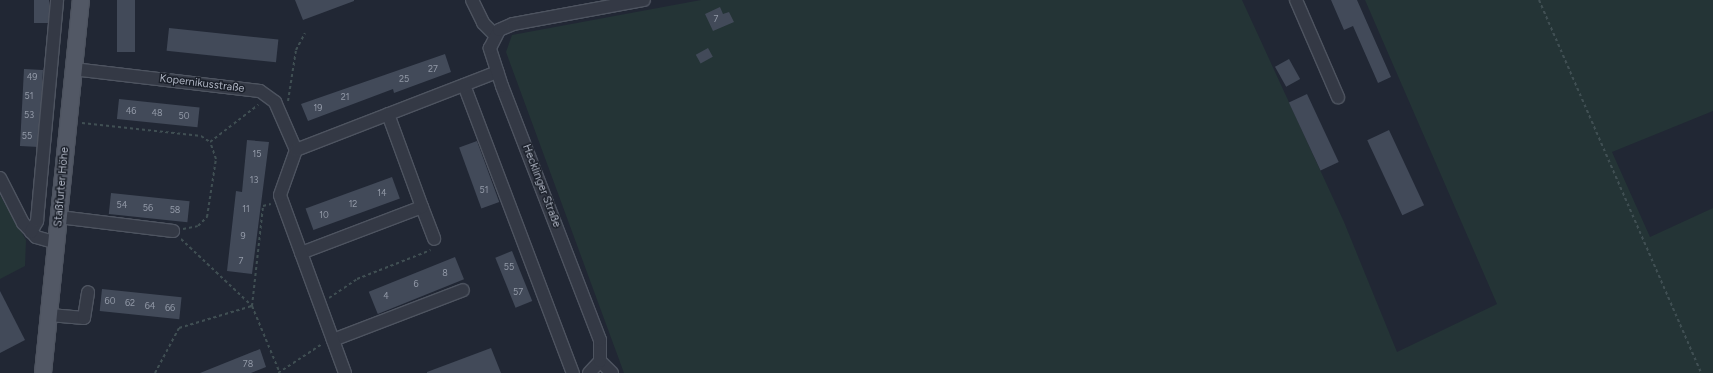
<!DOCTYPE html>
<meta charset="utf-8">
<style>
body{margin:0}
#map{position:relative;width:1713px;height:373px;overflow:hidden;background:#212734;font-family:Figtree,sans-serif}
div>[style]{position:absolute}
.green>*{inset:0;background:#243436}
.building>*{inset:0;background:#424a59;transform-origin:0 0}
.path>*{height:2px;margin-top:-1px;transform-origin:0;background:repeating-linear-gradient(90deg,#404f53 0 3px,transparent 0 6px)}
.roads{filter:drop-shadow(1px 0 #4e5460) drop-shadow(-1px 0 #4e5460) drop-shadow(0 1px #4e5460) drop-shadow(0 -1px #4e5460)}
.minor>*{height:12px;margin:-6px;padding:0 6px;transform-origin:6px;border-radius:6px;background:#343945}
.major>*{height:16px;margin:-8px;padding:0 8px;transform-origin:8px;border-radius:8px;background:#525865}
span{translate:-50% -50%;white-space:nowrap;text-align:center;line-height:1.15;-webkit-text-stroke:3px #1a1f29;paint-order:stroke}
.number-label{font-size:9px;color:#939aa8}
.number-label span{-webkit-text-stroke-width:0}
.street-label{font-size:11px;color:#aeb4c2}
</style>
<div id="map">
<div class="green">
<div style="clip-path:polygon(701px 0,1242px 0,1344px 222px,1397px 352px,1497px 304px,1365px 0,1713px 0,1713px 111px,1612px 152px,1650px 237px,1713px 208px,1713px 373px,624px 373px,506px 52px,512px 35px)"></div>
<div style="clip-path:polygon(0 195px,26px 240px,25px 266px,0 279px)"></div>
</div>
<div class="building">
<div style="left:34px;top:0;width:15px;height:23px"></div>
<div style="left:117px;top:0;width:18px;height:52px"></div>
<div style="clip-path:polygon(295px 0,354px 0,354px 1px,303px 20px)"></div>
<div style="clip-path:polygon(1331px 0,1357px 0,1391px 77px,1378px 83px,1353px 26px,1344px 30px)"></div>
<div style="clip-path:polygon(720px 7px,723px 14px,729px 12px,734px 22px,713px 31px,705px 14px)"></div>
<div style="left:169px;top:28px;width:110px;height:23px;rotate:6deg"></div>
<div style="left:708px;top:48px;width:10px;height:14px;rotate:61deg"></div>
<div style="clip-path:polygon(445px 54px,451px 72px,394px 93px,393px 89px,308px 121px,301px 104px)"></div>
<div style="left:1289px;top:59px;width:23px;height:16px;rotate:61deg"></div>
<div style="left:24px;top:69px;width:19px;height:77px;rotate:3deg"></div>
<div style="left:1307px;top:94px;width:75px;height:20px;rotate:65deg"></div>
<div style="left:119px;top:99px;width:81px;height:20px;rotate:6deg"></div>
<div style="left:1389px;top:130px;width:83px;height:24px;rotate:65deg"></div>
<div style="clip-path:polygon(247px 140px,269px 142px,252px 274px,227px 271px,236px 191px,242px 192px)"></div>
<div style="left:477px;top:141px;width:65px;height:19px;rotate:70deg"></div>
<div style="left:392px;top:177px;width:23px;height:92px;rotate:70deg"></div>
<div style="left:111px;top:193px;width:79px;height:21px;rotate:6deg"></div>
<div style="left:512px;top:251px;width:54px;height:18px;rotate:68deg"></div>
<div style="left:455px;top:257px;width:24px;height:93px;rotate:68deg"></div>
<div style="left:102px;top:289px;width:80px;height:22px;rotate:6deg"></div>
<div style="clip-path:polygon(0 291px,25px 340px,0 353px)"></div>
<div style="clip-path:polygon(491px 348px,501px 373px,427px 373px,427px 372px)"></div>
<div style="clip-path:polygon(260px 349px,266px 367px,251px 373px,200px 373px)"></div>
</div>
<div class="path">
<div style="left:1539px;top:0;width:407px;rotate:66.5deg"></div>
<div style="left:288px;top:101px;width:52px;rotate:-81.1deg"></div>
<div style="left:296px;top:50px;width:19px;rotate:-62deg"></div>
<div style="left:82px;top:123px;width:120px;rotate:6.2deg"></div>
<div style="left:201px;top:136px;width:11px;rotate:34deg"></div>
<div style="left:183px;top:229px;width:15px;rotate:-11deg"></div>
<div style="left:198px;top:226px;width:13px;rotate:-45deg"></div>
<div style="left:207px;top:217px;width:59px;rotate:-81.2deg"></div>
<div style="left:216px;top:159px;width:18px;rotate:-109deg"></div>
<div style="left:210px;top:142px;width:61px;rotate:-37.6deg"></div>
<div style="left:181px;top:239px;width:98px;rotate:43.3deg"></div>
<div style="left:252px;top:306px;width:70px;rotate:67.4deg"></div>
<div style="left:329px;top:298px;width:34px;rotate:-34deg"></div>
<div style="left:357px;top:279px;width:79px;rotate:-21.4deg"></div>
<div style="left:155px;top:373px;width:51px;rotate:-61.9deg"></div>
<div style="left:179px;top:328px;width:76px;rotate:-16.8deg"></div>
<div style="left:252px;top:306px;width:101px;rotate:-83.7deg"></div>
<div style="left:263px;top:206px;width:8px;rotate:-14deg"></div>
<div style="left:278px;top:373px;width:53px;rotate:-33.4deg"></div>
</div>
<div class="roads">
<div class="minor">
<div style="left:472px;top:0;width:25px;rotate:64deg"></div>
<div style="left:483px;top:23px;width:17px;rotate:45deg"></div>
<div style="left:1296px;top:0;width:106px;rotate:66.6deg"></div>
<div style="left:73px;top:69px;width:188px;rotate:6.7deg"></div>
<div style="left:260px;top:91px;width:19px;rotate:36deg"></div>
<div style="left:275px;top:102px;width:52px;rotate:66.4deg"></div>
<div style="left:464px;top:85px;width:308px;rotate:69.3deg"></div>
<div style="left:0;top:178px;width:51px;rotate:62.9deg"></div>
<div style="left:23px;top:223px;width:19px;rotate:47deg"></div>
<div style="left:36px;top:237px;width:22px;rotate:16deg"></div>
<div style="left:422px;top:207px;width:34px;rotate:69deg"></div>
<div style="left:59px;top:217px;width:115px;rotate:7deg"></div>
<div style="left:31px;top:232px;width:13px;rotate:-61deg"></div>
<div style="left:37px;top:221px;width:222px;rotate:-84.8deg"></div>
<div style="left:301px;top:253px;width:129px;rotate:-20.8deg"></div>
<div style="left:422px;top:207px;width:99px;rotate:-110.1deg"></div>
<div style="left:50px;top:315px;width:34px;rotate:5deg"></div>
<div style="left:84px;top:318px;width:26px;rotate:-81deg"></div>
<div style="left:333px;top:340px;width:139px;rotate:-21deg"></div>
<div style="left:600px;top:361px;width:17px;rotate:45deg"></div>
<div style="left:345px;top:373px;width:189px;rotate:-110.1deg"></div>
<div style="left:280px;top:195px;width:48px;rotate:-70.4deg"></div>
<div style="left:296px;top:150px;width:216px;rotate:-21.2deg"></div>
<div style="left:589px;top:373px;width:16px;rotate:-47deg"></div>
<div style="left:600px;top:361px;width:21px;rotate:-90deg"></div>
<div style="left:600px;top:340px;width:272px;rotate:-111.1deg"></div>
<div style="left:502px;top:86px;width:40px;rotate:-108deg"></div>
<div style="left:490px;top:48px;width:20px;rotate:-63deg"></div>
<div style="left:499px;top:30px;width:15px;rotate:-23deg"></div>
<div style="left:513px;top:24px;width:133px;rotate:-10.4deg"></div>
</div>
<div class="major">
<div style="left:43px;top:373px;width:375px;rotate:-84.2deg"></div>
</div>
</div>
<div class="number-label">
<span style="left:716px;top:19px">7</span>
<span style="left:433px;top:69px">27</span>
<span style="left:32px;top:77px">49</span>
<span style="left:404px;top:79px">25</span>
<span style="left:29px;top:96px">51</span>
<span style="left:345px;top:97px">21</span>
<span style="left:318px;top:108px">19</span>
<span style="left:131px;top:111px">46</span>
<span style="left:157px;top:113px">48</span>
<span style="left:29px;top:115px">53</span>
<span style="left:184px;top:116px">50</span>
<span style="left:27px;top:136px">55</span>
<span style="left:257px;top:154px">15</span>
<span style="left:254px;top:180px">13</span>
<span style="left:484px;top:190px">51</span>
<span style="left:382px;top:193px">14</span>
<span style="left:353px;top:204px">12</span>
<span style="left:122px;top:205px">54</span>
<span style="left:148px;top:208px">56</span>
<span style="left:246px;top:209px">11</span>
<span style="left:175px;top:210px">58</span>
<span style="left:324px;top:215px">10</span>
<span style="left:243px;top:236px">9</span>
<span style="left:241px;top:261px">7</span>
<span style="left:509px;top:267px">55</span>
<span style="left:445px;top:273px">8</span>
<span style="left:416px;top:284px">6</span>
<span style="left:518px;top:292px">57</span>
<span style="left:386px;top:296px">4</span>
<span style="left:110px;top:301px">60</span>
<span style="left:130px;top:303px">62</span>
<span style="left:150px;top:306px">64</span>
<span style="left:170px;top:308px">66</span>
<span style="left:248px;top:364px">78</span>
</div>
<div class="street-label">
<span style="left:202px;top:84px;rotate:7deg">Kopernikusstraße</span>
<span style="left:541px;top:186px;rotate:69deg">Hecklinger Straße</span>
<span style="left:62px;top:187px;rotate:-85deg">Staßfurter Höhe</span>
</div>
</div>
